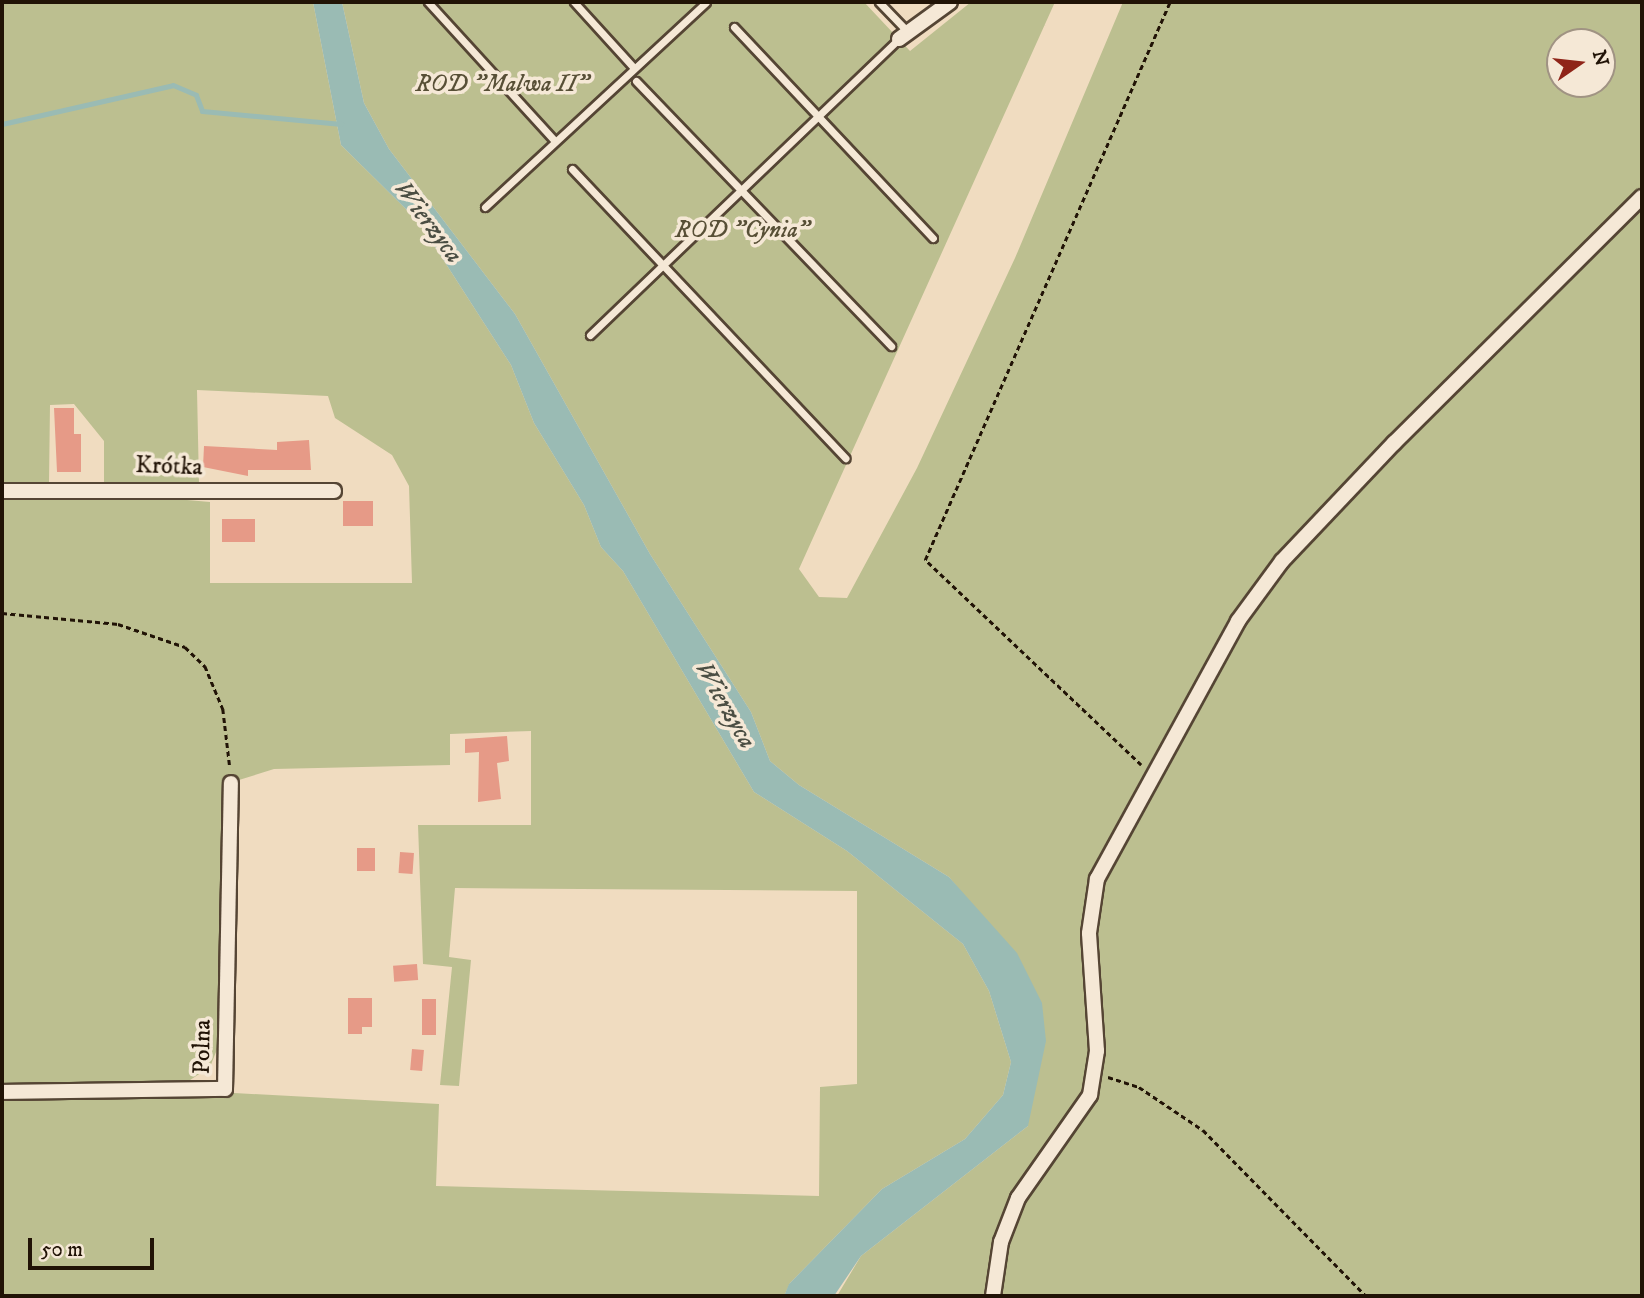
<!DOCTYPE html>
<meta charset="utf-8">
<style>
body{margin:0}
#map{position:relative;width:1644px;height:1298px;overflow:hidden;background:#f0dcc0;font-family:"IM FELL DW Pica",serif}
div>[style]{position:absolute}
.green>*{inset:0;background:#bcbf90}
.water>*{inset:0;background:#9abbb4}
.stream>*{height:5px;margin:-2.5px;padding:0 2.5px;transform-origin:2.5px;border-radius:2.5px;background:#9abbb4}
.building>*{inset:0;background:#e69a87;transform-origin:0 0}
.path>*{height:2.5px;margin-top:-1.25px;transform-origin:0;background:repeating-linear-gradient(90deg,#211306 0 5px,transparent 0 8.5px)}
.roads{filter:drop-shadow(2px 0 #554534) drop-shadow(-2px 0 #554534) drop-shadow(0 2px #554534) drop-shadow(0 -2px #554534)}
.service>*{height:7px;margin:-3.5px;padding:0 3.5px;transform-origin:3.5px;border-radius:3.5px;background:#f5e8d6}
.minor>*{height:14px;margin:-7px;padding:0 7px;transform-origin:7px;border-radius:7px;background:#f5e8d6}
span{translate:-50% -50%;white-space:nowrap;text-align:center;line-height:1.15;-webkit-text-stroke:7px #f5e8d6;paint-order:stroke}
.park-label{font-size:24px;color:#574f36;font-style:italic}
.street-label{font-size:24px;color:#211306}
.water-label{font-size:26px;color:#4b4e43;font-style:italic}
.frame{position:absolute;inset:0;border:4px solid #211306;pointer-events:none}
.north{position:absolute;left:1546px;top:28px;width:70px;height:70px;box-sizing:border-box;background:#f5e8d6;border:2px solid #a09383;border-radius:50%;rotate:76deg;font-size:19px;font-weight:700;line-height:28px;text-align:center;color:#211306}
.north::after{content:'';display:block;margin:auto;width:24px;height:32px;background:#8f2418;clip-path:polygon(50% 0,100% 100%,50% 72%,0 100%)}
.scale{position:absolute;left:28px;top:1238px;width:126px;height:32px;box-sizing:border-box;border:4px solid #211306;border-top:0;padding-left:9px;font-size:21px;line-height:24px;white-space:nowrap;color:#211306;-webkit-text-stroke:5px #f5e8d6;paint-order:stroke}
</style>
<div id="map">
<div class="green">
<div style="clip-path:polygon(2px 2px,313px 2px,341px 145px,419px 222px,511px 365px,534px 423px,584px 505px,601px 547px,623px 571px,754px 792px,847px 851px,963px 944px,989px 991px,1011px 1062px,1003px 1095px,965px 1139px,882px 1189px,790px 1283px,784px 1296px,2px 1296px,2px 1097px,234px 1093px,439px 1104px,436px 1186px,819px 1196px,820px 1087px,857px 1084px,857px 891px,455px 888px,449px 957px,471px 960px,459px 1086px,440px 1085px,452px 967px,423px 964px,418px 825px,531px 825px,531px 731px,450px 734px,450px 765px,274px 769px,226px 784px,220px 1042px,210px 1067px,187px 1082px,165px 1085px,2px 1086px,2px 496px,118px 494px,210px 502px,210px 583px,412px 583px,409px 486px,392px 455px,335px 418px,328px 396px,197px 390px,199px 484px,104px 482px,104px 441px,74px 404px,50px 405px,49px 483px,2px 484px)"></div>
<div style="clip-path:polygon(evenodd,342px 2px,864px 2px,910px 51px,971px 2px,1055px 2px,799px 569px,819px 597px,847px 598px,917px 468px,1015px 258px,1123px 2px,1642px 2px,1642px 1296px,837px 1296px,861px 1256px,1028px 1126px,980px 915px,949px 877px,799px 785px,770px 761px,751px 712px,650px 554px,515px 314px,389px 149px,364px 103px,342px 2px,1560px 42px,1602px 42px,1602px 84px,1560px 84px,1560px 42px)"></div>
</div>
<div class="water">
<div style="clip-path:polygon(313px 2px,342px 2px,364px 103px,389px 149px,515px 314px,650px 554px,751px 712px,770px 761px,799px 785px,949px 877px,1017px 953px,1042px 1003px,1046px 1041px,1028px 1126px,861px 1256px,834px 1296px,784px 1296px,789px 1284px,882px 1189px,965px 1139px,1003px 1095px,1011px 1062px,989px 991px,963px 944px,847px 851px,754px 792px,623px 571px,601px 547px,584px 505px,534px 423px,511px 365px,419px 222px,341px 145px)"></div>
</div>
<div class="stream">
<div style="left:2px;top:124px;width:175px;rotate:-12.8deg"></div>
<div style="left:173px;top:85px;width:25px;rotate:23deg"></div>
<div style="left:196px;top:95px;width:17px;rotate:69deg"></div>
<div style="left:202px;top:111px;width:140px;rotate:5.3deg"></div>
</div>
<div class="building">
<div style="clip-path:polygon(54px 408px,74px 408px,74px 434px,81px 434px,81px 472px,57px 472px)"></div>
<div style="clip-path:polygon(309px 440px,311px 470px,248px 470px,248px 476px,203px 467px,204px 446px,277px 450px,277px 442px)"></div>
<div style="left:343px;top:501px;width:30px;height:25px"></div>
<div style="left:222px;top:519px;width:33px;height:23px"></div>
<div style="clip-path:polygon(507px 736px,509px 761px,497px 763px,501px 799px,478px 802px,479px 752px,465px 753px,465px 739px)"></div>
<div style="left:357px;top:848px;width:18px;height:23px"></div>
<div style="left:400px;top:852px;width:14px;height:21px;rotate:4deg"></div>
<div style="left:417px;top:964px;width:16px;height:24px;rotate:86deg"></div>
<div style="clip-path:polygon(348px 998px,372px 998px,372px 1027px,362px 1027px,362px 1034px,348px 1034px)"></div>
<div style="left:422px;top:999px;width:14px;height:36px"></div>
<div style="left:412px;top:1049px;width:12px;height:21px;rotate:5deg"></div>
</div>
<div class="path">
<div style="left:2px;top:613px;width:117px;rotate:5.4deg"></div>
<div style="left:118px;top:624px;width:71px;rotate:18.9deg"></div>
<div style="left:185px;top:647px;width:28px;rotate:44deg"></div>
<div style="left:205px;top:666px;width:47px;rotate:67.3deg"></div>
<div style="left:223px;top:709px;width:59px;rotate:83.2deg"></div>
<div style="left:1141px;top:765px;width:298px;rotate:-136.5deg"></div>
<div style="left:925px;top:560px;width:609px;rotate:-66.3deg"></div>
<div style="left:1108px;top:1077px;width:33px;rotate:18deg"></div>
<div style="left:1139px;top:1087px;width:77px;rotate:33.9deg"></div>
<div style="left:1203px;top:1130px;width:233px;rotate:45.5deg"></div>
</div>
<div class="roads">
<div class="service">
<div style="left:428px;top:2px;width:188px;rotate:47.6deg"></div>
<div style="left:574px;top:2px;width:89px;rotate:47.7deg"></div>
<div style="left:879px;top:2px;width:42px;rotate:46deg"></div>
<div style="left:734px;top:27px;width:290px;rotate:46.7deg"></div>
<div style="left:636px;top:81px;width:368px;rotate:46.1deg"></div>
<div style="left:572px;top:169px;width:398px;rotate:46.6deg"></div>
<div style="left:485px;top:207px;width:301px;rotate:-42.8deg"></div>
<div style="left:590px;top:335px;width:428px;rotate:-43.8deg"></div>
</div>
<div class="minor">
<div style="left:899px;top:39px;width:63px;rotate:-36deg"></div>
<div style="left:2px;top:491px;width:332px"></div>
<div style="left:2px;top:1092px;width:223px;rotate:-0.8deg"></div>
<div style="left:225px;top:1089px;width:306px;rotate:-88.9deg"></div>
<div style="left:993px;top:1296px;width:55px;rotate:-81.6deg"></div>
<div style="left:1001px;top:1242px;width:47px;rotate:-68.9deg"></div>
<div style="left:1018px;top:1198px;width:126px;rotate:-55deg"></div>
<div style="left:1090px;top:1095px;width:45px;rotate:-81deg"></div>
<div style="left:1097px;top:1051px;width:118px;rotate:-93.9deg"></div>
<div style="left:1089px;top:933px;width:55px;rotate:-81.6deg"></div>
<div style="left:1097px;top:879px;width:294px;rotate:-61.3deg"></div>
<div style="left:1238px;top:621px;width:74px;rotate:-53.7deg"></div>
<div style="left:1282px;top:561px;width:163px;rotate:-46.5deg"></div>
<div style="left:1394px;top:443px;width:349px;rotate:-44.8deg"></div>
</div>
</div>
<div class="park-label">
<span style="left:502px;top:85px">ROD "Malwa II"</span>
<span style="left:742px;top:231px">ROD "Cynia"</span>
</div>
<div class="street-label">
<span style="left:169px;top:467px;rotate:2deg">Krótka</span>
<span style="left:203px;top:1047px;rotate:-89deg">Polna</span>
</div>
<div class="water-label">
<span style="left:428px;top:222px;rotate:53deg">Wierzyca</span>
<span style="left:725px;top:705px;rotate:60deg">Wierzyca</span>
</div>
<div class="frame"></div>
<div class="north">N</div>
<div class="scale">50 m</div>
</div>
